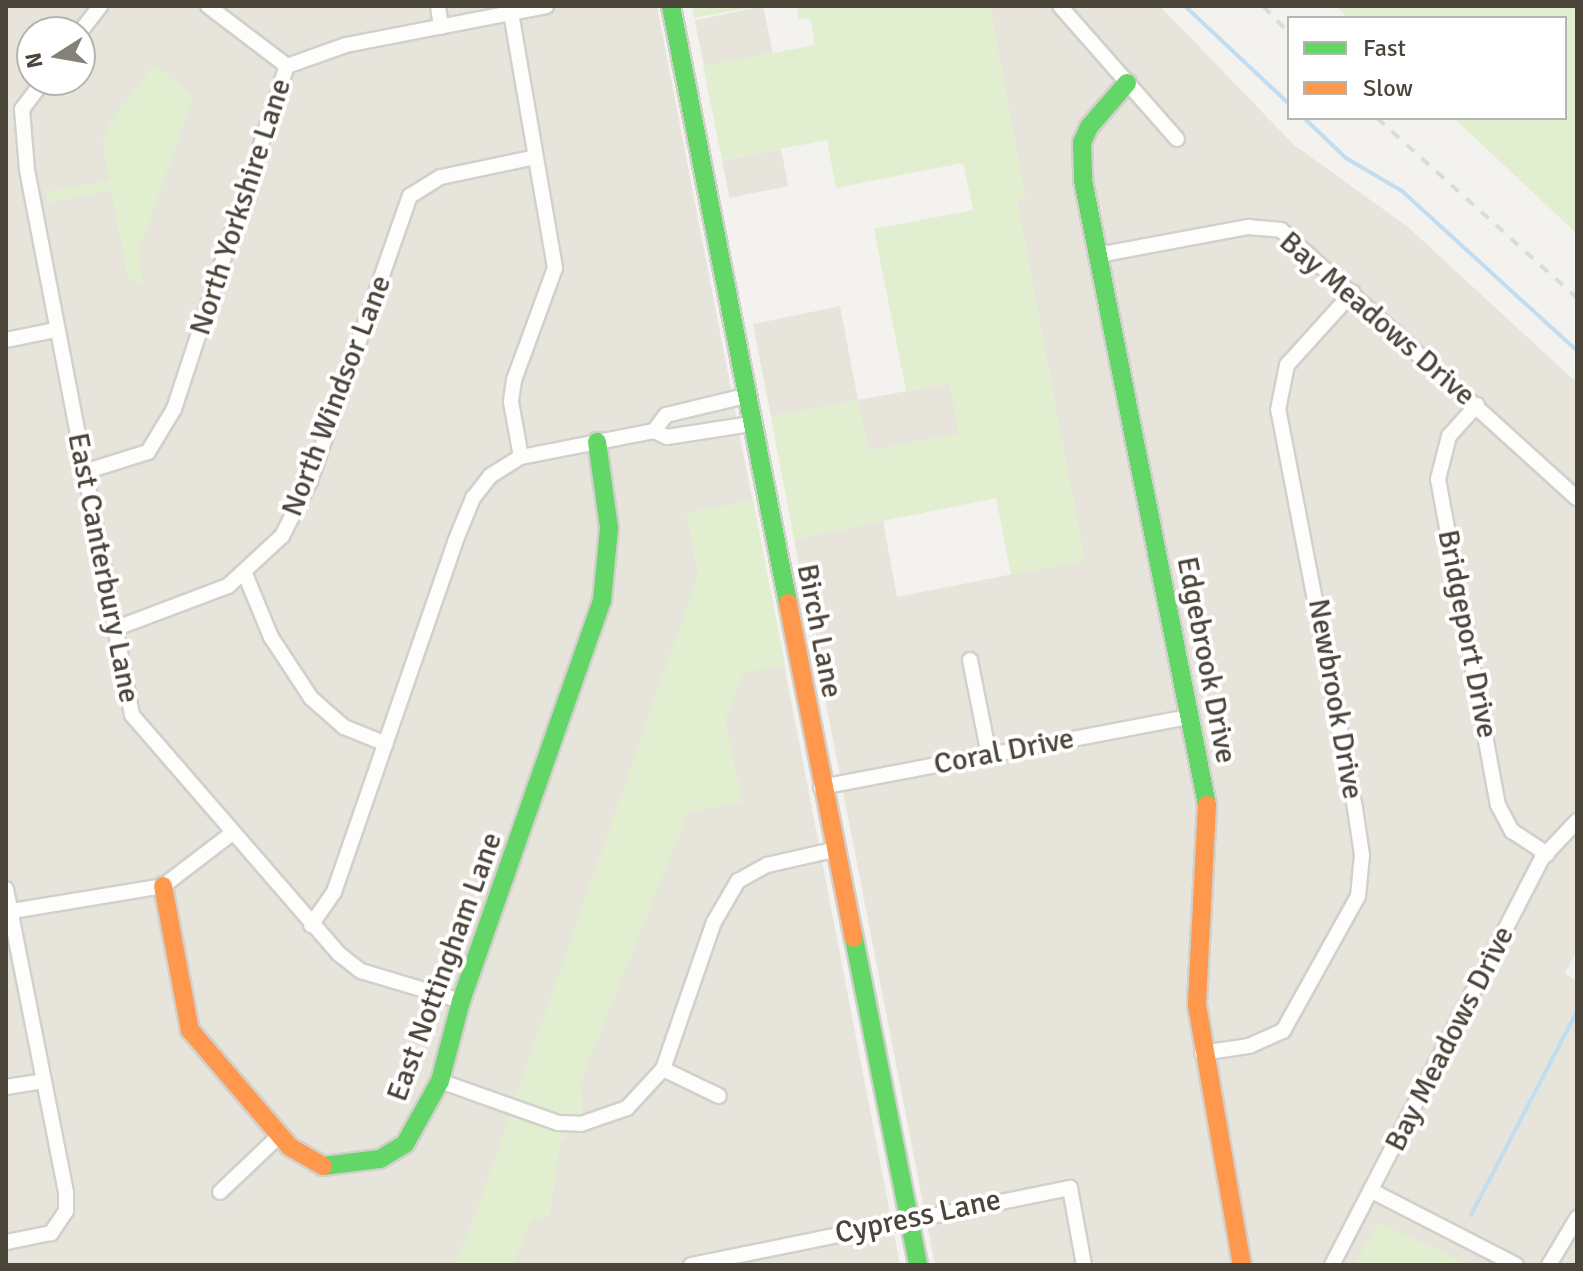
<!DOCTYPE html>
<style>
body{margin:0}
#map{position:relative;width:1583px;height:1271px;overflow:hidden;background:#f4f2ee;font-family:Signika,sans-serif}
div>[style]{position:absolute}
.residential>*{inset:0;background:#e7e4dc;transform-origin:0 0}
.green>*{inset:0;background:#e1eecf}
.stream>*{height:4px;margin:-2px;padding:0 2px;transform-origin:2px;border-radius:2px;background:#c0ddf1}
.roads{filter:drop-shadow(2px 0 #d2d0cb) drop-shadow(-2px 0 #d2d0cb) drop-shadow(0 2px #d2d0cb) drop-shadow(0 -2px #d2d0cb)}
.street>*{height:14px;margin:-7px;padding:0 7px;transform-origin:7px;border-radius:7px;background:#fdfdfc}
.fast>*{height:18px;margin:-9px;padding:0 9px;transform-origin:9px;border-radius:9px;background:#63d668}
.slow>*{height:18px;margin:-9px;padding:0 9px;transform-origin:9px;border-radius:9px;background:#ff974d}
.rail>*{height:4px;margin-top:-2px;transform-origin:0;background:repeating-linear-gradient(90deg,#dbdbda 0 10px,transparent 0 20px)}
span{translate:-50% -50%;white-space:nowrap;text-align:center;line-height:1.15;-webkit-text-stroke:8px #fff;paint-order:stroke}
.street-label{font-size:30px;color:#4b4439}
.frame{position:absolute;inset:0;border:8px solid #4b4439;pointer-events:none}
.legend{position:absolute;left:1287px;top:16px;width:280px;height:104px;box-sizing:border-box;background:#fff;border:2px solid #b7b4b0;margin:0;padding:10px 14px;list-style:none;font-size:24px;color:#4b4439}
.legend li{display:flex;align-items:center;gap:16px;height:40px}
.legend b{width:40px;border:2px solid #b7b4b0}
.north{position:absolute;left:16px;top:16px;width:80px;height:80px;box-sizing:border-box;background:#fff;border:2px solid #b7b4b0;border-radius:50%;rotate:259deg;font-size:22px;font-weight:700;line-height:32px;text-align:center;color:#4b4439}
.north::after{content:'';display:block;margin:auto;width:28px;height:36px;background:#868178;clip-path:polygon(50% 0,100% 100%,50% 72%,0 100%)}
</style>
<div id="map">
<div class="residential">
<div style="clip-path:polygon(evenodd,6px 6px,657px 6px,900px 1265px,6px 1265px,6px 6px,32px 32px,80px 32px,80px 80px,32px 80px,32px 32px)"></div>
<div style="left:763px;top:6px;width:48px;height:70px;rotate:78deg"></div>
<div style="clip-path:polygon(990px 6px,1160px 6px,1294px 145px,1408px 227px,1577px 383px,1577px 950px,1565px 974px,1577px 980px,1577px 1265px,935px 1265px,794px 539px,883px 521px,897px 597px,1084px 560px,1017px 201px,1025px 198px)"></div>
<div style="left:781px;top:149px;width:38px;height:60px;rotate:79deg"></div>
<div style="clip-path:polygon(840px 306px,858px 400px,950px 383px,959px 434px,868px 451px,858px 400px,771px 417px,753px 324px)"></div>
</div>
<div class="green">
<div style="clip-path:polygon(692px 6px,759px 6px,694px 18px)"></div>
<div style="clip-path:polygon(797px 6px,990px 6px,1026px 199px,1017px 201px,1085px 561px,1011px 575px,996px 498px,794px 539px,771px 417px,858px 400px,868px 451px,959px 434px,949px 383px,906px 391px,874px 229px,973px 210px,963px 163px,836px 188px,827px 140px,722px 160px,703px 66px,815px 45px,810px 18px,799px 20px)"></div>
<div style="clip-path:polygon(1336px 6px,1577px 6px,1577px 234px,1454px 118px,1565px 118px,1565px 18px,1348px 18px)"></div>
<div style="clip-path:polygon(154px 65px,193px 96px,138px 255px,143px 283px,128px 279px,111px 190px,48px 203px,46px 192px,109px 180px,102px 141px,113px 118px)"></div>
<div style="clip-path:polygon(753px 500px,785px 665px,744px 673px,725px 719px,742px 802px,688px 813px,581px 1081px,583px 1117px,560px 1143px,550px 1216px,532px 1220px,513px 1265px,452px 1265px,469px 1232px,698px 574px,686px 513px)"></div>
<div style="clip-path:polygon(1378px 1222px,1469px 1265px,1354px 1265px)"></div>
</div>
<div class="stream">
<div style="left:1185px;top:6px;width:143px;rotate:43.3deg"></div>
<div style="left:1304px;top:118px;width:58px;rotate:43.6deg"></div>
<div style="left:1346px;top:158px;width:65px;rotate:30.5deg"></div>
<div style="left:1402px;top:191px;width:237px;rotate:42.4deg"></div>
<div style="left:1471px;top:1215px;width:230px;rotate:-62.5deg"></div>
</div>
<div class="roads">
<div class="street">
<div style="left:208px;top:6px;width:99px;rotate:37.2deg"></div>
<div style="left:438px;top:6px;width:21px;rotate:82deg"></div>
<div style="left:1060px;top:6px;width:177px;rotate:48.7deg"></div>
<div style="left:511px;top:13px;width:259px;rotate:80.2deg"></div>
<div style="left:555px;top:268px;width:119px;rotate:110.1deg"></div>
<div style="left:514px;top:380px;width:22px;rotate:98deg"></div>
<div style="left:511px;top:402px;width:56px;rotate:79.7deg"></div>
<div style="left:80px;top:32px;width:33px;rotate:-52deg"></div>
<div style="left:44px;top:80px;width:36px;rotate:127deg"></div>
<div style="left:22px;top:109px;width:61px;rotate:85.3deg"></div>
<div style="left:27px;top:170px;width:555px;rotate:79.09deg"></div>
<div style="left:132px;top:715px;width:316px;rotate:49.1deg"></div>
<div style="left:339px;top:954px;width:28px;rotate:38deg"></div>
<div style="left:361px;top:971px;width:104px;rotate:16.7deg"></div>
<div style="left:1098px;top:255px;width:153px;rotate:-10.6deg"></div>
<div style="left:1248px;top:227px;width:33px;rotate:5deg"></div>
<div style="left:1281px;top:230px;width:399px;rotate:42.2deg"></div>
<div style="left:6px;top:340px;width:50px;rotate:-11.5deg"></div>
<div style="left:1477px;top:405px;width:42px;rotate:132.1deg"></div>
<div style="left:1449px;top:436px;width:44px;rotate:104.3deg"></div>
<div style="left:1438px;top:479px;width:331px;rotate:79.6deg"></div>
<div style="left:1498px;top:805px;width:30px;rotate:62deg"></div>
<div style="left:1512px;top:831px;width:42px;rotate:33.3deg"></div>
<div style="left:654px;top:431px;width:20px;rotate:-53deg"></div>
<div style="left:666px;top:415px;width:81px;rotate:-13.5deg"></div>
<div style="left:84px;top:472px;width:67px;rotate:-17.4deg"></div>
<div style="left:148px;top:452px;width:50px;rotate:-58.8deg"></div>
<div style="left:174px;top:409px;width:361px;rotate:-71.8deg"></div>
<div style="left:287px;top:66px;width:63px;rotate:-19.6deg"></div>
<div style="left:346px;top:45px;width:204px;rotate:-11deg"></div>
<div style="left:245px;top:574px;width:68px;rotate:67.6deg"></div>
<div style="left:271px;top:637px;width:73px;rotate:56.7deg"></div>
<div style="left:311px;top:698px;width:44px;rotate:41.3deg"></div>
<div style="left:344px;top:727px;width:45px;rotate:22deg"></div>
<div style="left:114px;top:629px;width:122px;rotate:-20.7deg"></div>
<div style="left:228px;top:586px;width:74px;rotate:-42.8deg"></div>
<div style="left:282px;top:536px;width:62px;rotate:-63deg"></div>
<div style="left:310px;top:481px;width:302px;rotate:-70.7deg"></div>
<div style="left:410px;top:196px;width:36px;rotate:-32deg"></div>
<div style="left:441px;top:177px;width:97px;rotate:-11.9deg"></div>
<div style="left:970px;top:660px;width:97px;rotate:78.7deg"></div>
<div style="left:821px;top:787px;width:374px;rotate:-10.8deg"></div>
<div style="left:6px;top:889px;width:310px;rotate:78.8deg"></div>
<div style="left:66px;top:1193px;width:18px;rotate:90deg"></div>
<div style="left:66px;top:1211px;width:27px;rotate:124deg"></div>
<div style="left:51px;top:1233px;width:46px;rotate:168.7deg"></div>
<div style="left:6px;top:912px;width:159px;rotate:-9.4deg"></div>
<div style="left:163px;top:886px;width:86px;rotate:-37.4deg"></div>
<div style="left:311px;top:925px;width:40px;rotate:-55.1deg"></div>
<div style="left:334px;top:892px;width:370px;rotate:-70.9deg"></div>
<div style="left:455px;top:542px;width:48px;rotate:-67.8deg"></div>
<div style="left:473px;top:498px;width:28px;rotate:-52deg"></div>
<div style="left:490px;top:476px;width:36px;rotate:-32deg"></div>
<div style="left:521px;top:457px;width:136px;rotate:-11.1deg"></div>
<div style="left:654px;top:431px;width:14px;rotate:25deg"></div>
<div style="left:667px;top:437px;width:85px;rotate:-8.8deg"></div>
<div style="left:1202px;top:1053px;width:48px;rotate:-8.5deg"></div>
<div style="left:1249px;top:1046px;width:37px;rotate:-24deg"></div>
<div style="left:1283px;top:1031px;width:154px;rotate:-60.9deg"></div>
<div style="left:1358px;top:896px;width:41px;rotate:-84.4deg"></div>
<div style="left:1362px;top:855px;width:48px;rotate:-98.5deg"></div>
<div style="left:1355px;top:808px;width:405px;rotate:-100.9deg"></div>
<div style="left:1278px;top:410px;width:46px;rotate:-78.7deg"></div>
<div style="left:1287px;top:365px;width:98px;rotate:-47.9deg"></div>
<div style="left:663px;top:1069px;width:62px;rotate:25.7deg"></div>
<div style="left:440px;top:1081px;width:125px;rotate:19.6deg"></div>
<div style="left:558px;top:1123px;width:23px;rotate:2deg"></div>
<div style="left:581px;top:1124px;width:49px;rotate:-19.2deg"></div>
<div style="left:627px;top:1108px;width:53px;rotate:-47.3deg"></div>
<div style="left:663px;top:1069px;width:156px;rotate:-70.9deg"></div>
<div style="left:714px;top:922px;width:48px;rotate:-59.7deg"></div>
<div style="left:738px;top:881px;width:33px;rotate:-29deg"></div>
<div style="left:767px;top:865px;width:68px;rotate:-12.8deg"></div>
<div style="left:6px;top:1087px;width:38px;rotate:-9deg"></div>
<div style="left:1372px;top:1191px;width:162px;rotate:27.2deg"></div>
<div style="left:220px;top:1192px;width:83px;rotate:-43.5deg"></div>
<div style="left:691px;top:1265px;width:387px;rotate:-11.5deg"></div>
<div style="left:1070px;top:1188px;width:78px;rotate:79.7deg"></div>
<div style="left:1332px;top:1265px;width:458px;rotate:-62.7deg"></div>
<div style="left:1542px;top:858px;width:51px;rotate:-46.6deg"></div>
<div style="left:1549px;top:1265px;width:55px;rotate:-59.2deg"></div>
</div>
<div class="fast">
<div style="left:671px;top:6px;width:608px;rotate:78.91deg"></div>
<div style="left:1127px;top:83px;width:58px;rotate:130.8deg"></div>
<div style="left:1089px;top:127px;width:17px;rotate:114deg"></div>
<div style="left:1082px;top:143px;width:37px;rotate:88deg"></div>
<div style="left:1083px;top:180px;width:637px;rotate:78.78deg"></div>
<div style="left:854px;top:938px;width:333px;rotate:78.9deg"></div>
<div style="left:323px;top:1166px;width:57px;rotate:-7deg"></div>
<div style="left:380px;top:1159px;width:29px;rotate:-31deg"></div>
<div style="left:405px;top:1144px;width:72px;rotate:-60.9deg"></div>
<div style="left:440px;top:1081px;width:83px;rotate:-75.3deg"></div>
<div style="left:461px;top:1001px;width:424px;rotate:-70.6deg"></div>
<div style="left:602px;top:601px;width:73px;rotate:-84.5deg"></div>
<div style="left:609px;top:528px;width:87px;rotate:-97.9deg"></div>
</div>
<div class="slow">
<div style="left:788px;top:603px;width:341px;rotate:78.9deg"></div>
<div style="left:1207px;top:805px;width:200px;rotate:92.9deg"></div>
<div style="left:1197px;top:1005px;width:264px;rotate:80.2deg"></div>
<div style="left:163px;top:886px;width:147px;rotate:79.4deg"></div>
<div style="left:190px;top:1030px;width:154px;rotate:49.5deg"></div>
<div style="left:290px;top:1147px;width:38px;rotate:30deg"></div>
</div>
</div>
<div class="rail">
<div style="left:1263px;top:6px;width:37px;rotate:46deg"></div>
<div style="left:1377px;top:118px;width:269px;rotate:42deg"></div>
</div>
<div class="street-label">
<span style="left:241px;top:207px;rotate:-72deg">North Yorkshire Lane</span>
<span style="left:1377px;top:319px;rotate:41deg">Bay Meadows Drive</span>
<span style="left:337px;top:396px;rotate:-69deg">North Windsor Lane</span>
<span style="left:103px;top:568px;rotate:79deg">East Canterbury Lane</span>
<span style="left:819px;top:631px;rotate:79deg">Birch Lane</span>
<span style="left:1467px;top:634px;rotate:79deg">Bridgeport Drive</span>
<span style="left:1206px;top:660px;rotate:79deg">Edgebrook Drive</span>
<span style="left:1335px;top:699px;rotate:80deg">Newbrook Drive</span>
<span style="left:1004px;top:752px;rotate:-11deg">Coral Drive</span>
<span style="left:445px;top:967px;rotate:-70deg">East Nottingham Lane</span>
<span style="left:1450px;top:1039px;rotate:-63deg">Bay Meadows Drive</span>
<span style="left:918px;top:1217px;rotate:-12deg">Cypress Lane</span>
</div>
<div class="frame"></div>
<ul class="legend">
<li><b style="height:10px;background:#63d668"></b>Fast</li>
<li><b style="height:10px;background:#ff974d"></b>Slow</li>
</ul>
<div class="north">N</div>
</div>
